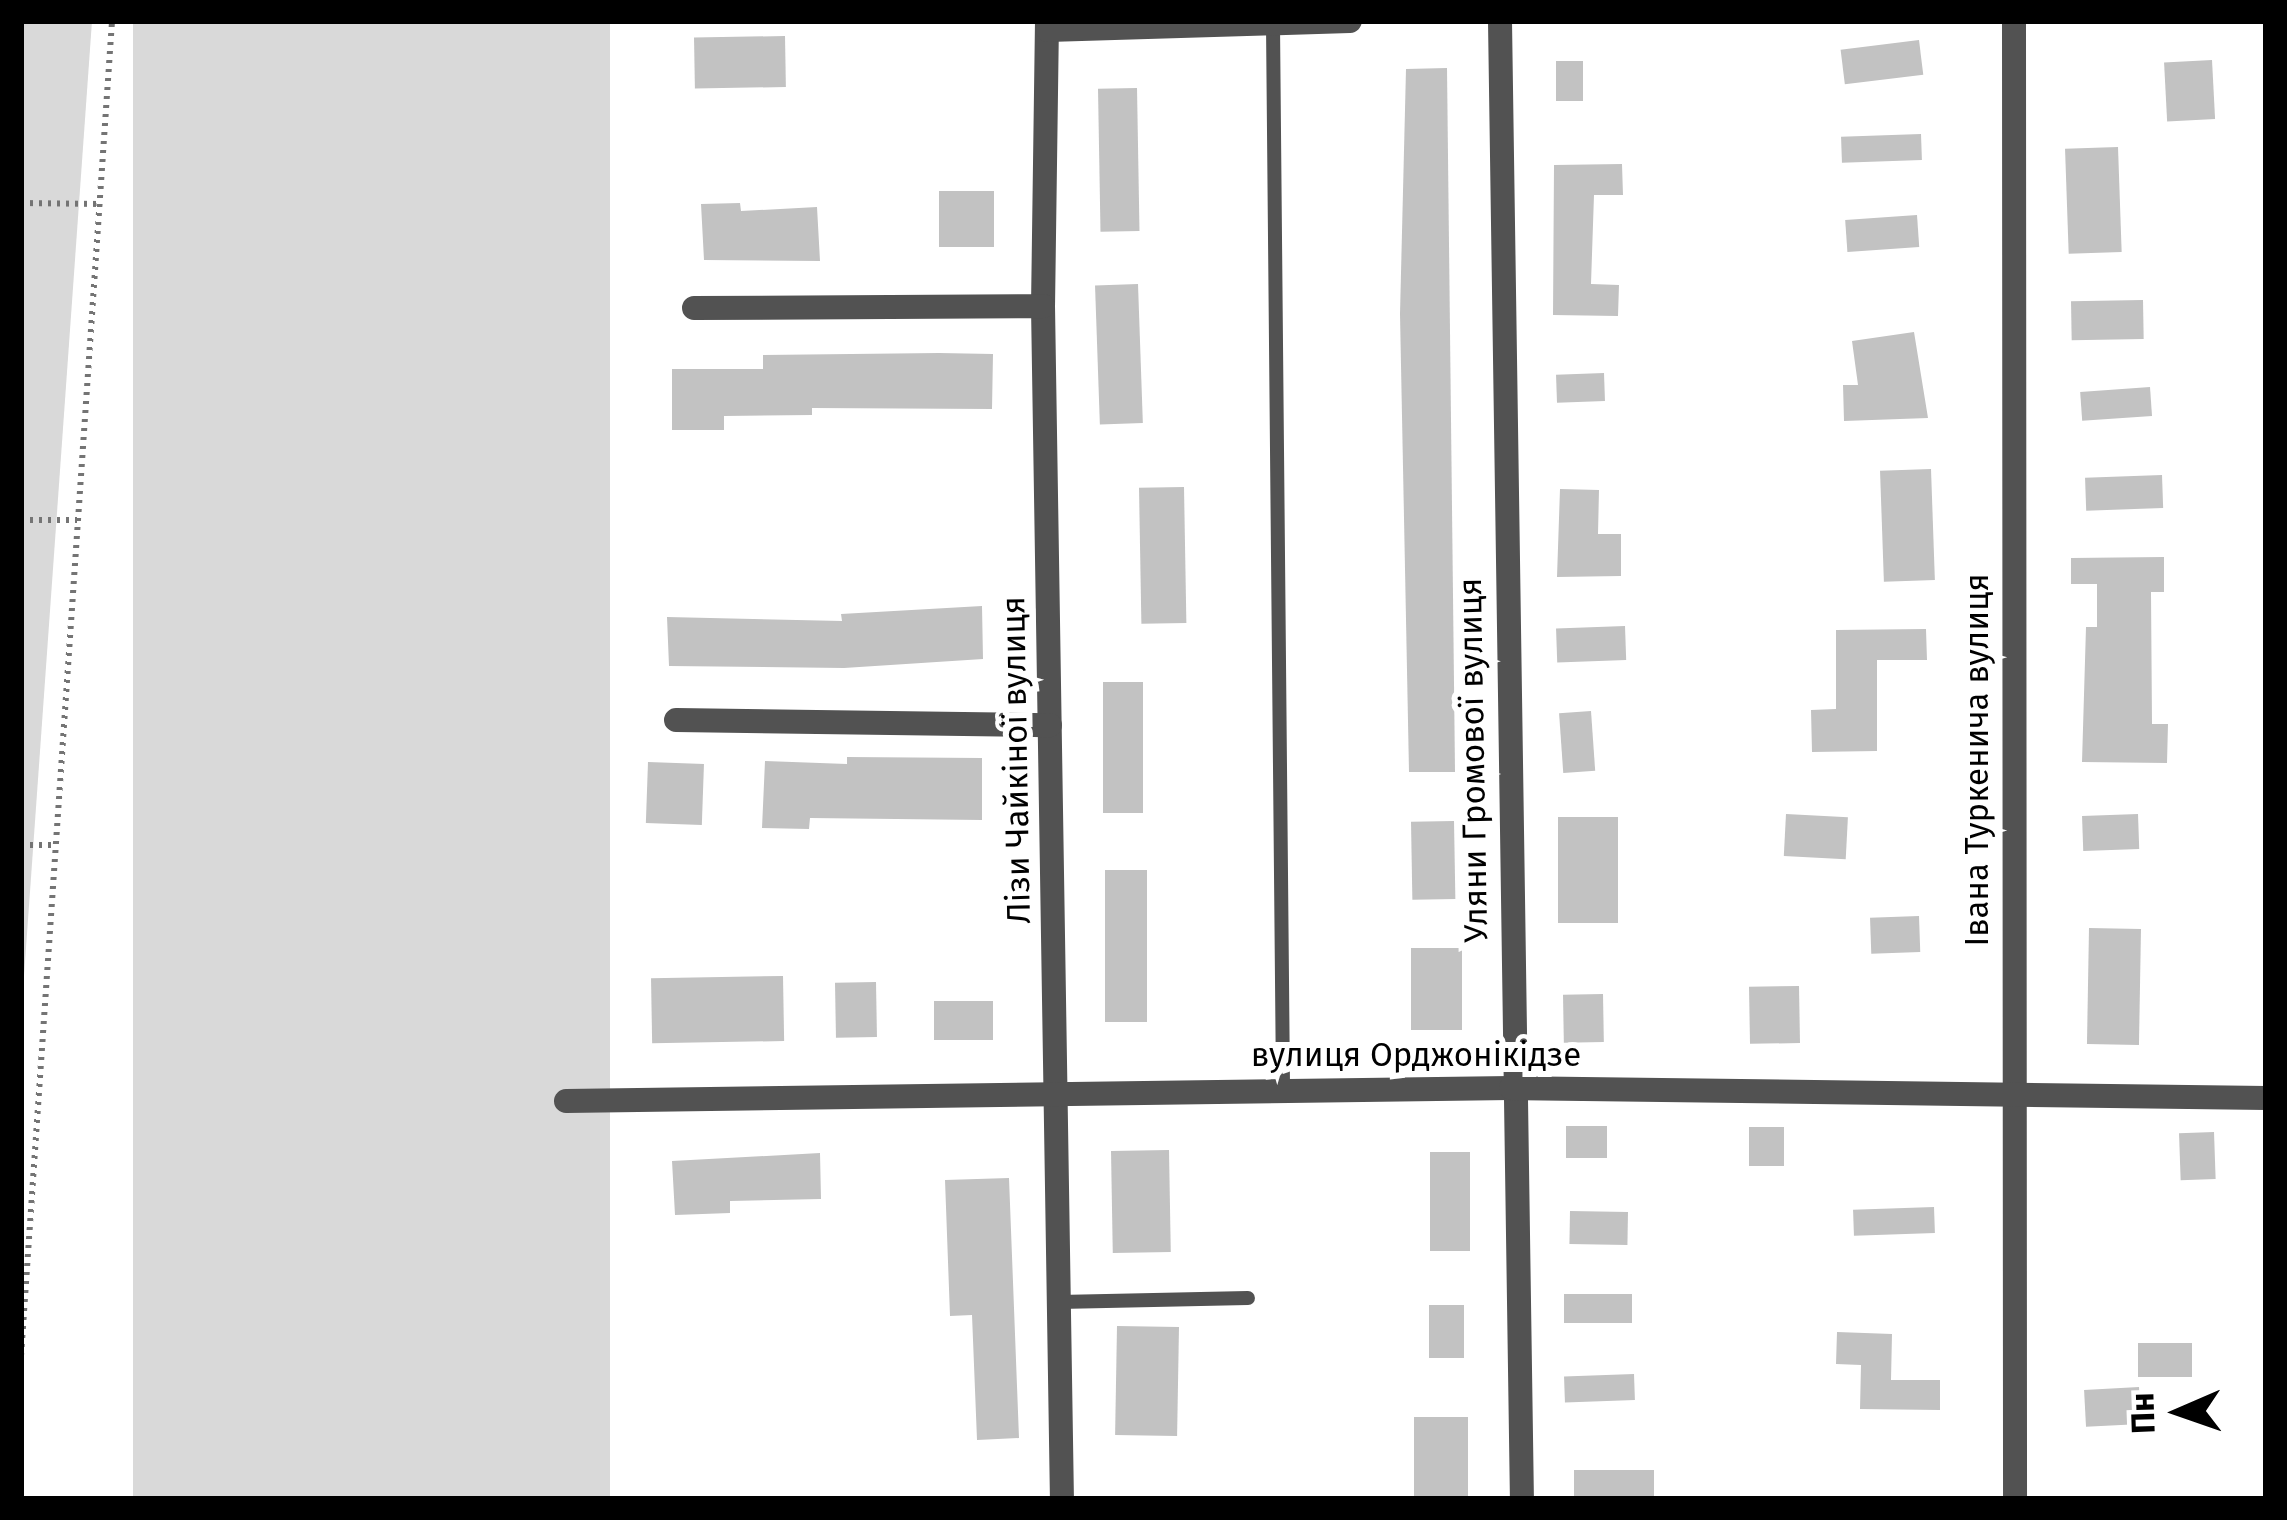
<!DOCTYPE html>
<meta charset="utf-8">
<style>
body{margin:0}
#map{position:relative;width:2287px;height:1520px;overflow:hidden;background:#fff;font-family:"Fira Sans",sans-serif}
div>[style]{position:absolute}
.green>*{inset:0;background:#d9d9d9;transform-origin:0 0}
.building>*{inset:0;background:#c2c2c2;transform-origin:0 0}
.path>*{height:6px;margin-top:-3px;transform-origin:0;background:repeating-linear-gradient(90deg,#747474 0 3px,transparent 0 9px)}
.service>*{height:14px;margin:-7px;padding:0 7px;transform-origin:7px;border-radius:7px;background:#525252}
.minor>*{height:24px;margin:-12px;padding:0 12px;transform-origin:12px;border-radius:12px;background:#525252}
span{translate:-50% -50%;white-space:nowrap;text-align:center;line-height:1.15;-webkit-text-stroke:12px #fff;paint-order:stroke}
.street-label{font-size:33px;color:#000}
.frame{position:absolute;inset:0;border:24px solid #000;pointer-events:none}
.north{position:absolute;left:2119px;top:1352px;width:120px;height:120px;-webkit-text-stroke:9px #fff;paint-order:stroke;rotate:268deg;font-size:33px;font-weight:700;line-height:48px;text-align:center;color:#000}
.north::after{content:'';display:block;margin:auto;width:42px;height:54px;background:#000;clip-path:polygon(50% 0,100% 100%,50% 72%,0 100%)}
</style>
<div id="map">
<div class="green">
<div style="clip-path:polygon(21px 21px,92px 21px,21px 1018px)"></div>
<div style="left:133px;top:21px;width:477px;height:1481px"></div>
</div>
<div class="building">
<div style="left:785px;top:36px;width:51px;height:91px;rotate:89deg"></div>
<div style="left:1919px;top:40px;width:35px;height:79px;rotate:83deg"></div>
<div style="left:2212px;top:60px;width:59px;height:48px;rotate:87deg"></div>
<div style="left:1556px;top:61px;width:27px;height:40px"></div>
<div style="clip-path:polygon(1447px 68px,1455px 772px,1409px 772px,1400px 314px,1406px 69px)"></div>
<div style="left:1137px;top:88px;width:143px;height:39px;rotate:89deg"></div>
<div style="left:1921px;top:134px;width:26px;height:80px;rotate:88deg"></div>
<div style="left:2118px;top:147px;width:105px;height:53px;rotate:88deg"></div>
<div style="clip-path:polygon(1622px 164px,1623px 195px,1594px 195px,1591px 284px,1619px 285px,1618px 316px,1553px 315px,1554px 165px)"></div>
<div style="left:939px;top:191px;width:55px;height:56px"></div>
<div style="clip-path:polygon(740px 203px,741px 211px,817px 207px,820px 261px,704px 260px,701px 204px)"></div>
<div style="left:1917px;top:215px;width:32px;height:72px;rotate:86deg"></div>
<div style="left:1138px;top:284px;width:139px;height:43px;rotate:88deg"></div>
<div style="left:2143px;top:300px;width:39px;height:72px;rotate:89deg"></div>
<div style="clip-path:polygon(1914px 332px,1928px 418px,1844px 421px,1843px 385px,1858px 385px,1852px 341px)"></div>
<div style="clip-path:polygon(939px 353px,993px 354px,992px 409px,812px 408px,812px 415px,724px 416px,724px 430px,672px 430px,672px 369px,763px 369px,763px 355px)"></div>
<div style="left:1604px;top:373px;width:28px;height:48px;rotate:88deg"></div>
<div style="left:2150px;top:387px;width:29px;height:70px;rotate:86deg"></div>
<div style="left:1931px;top:469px;width:111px;height:51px;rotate:88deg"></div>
<div style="left:2162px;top:475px;width:33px;height:77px;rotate:88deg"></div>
<div style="left:1184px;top:487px;width:136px;height:45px;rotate:89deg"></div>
<div style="clip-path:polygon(1560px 489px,1599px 490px,1598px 534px,1621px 534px,1621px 576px,1557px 577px)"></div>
<div style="clip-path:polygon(2164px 557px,2164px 592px,2151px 592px,2152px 724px,2168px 724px,2167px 763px,2082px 762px,2086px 627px,2097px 627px,2097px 584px,2071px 584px,2071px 558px)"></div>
<div style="clip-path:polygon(982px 606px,983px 659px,844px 668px,669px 666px,667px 617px,842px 621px,841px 614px)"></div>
<div style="left:1625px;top:626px;width:34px;height:69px;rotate:88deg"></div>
<div style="clip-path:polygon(1926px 629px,1927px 660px,1877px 660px,1877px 751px,1812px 752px,1811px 710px,1836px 709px,1836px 630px)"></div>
<div style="left:1103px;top:682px;width:40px;height:131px"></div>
<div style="left:1591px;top:711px;width:60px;height:32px;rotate:86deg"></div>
<div style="clip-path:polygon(847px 757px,982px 758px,982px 820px,810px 818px,809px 829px,762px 828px,765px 761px,847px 764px)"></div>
<div style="left:648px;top:762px;width:56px;height:61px;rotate:2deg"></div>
<div style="left:1786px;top:814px;width:62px;height:42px;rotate:3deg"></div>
<div style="left:2138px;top:814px;width:35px;height:56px;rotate:88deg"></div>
<div style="left:1618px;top:817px;width:106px;height:60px;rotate:90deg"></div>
<div style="left:1454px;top:821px;width:78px;height:43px;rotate:89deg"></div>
<div style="left:1105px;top:870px;width:42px;height:152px"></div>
<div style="left:1919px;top:916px;width:36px;height:49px;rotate:88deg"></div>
<div style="left:2089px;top:928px;width:52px;height:116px;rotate:1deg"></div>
<div style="left:1411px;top:948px;width:51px;height:82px"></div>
<div style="left:783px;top:976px;width:65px;height:132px;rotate:89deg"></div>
<div style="left:876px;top:982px;width:55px;height:41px;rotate:89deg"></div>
<div style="left:1799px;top:986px;width:57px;height:50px;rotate:89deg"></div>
<div style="left:1603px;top:994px;width:48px;height:40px;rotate:89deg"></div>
<div style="left:934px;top:1001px;width:59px;height:39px"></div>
<div style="left:1566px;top:1126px;width:41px;height:32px"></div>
<div style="left:1749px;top:1127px;width:35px;height:39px"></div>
<div style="left:2214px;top:1132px;width:47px;height:35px;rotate:88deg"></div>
<div style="left:1169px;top:1150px;width:102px;height:58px;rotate:89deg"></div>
<div style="left:1430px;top:1152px;width:40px;height:99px"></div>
<div style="clip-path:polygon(820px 1153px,821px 1199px,730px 1201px,730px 1213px,675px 1215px,672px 1161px)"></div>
<div style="clip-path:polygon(1009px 1178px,1019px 1438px,977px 1440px,972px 1315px,950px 1316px,945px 1180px)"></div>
<div style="left:1934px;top:1207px;width:26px;height:81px;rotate:88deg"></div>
<div style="left:1570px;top:1211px;width:58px;height:33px;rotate:1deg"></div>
<div style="left:1564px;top:1294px;width:68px;height:29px"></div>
<div style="left:1429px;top:1305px;width:35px;height:53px"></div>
<div style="left:1117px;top:1326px;width:62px;height:109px;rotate:1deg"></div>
<div style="clip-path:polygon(1837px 1332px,1892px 1334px,1891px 1380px,1940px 1380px,1940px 1410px,1860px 1409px,1861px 1365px,1836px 1364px)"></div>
<div style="left:2138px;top:1343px;width:54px;height:34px"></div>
<div style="left:1634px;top:1374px;width:26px;height:70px;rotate:88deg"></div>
<div style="left:2139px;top:1387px;width:37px;height:55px;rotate:87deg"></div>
<div style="left:1468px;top:1417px;width:82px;height:54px;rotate:90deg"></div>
<div style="left:1574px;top:1470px;width:80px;height:29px"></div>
</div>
<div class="path">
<div style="left:21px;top:203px;width:79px;rotate:0.7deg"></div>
<div style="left:21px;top:520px;width:56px"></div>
<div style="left:21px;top:845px;width:35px"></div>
<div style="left:21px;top:1356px;width:1338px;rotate:-86.1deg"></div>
</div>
<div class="service">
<div style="left:1273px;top:25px;width:1065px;rotate:89.46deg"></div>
<div style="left:1059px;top:1302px;width:189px;rotate:-1.2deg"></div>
</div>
<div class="minor">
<div style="left:1047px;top:21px;width:285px;rotate:90.8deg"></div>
<div style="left:1043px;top:306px;width:1193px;rotate:89.09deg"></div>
<div style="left:1500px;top:21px;width:1478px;rotate:89.15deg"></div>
<div style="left:2014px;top:21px;width:1478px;rotate:89.96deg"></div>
<div style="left:1048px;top:30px;width:302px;rotate:-1.7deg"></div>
<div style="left:694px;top:308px;width:349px;rotate:-0.3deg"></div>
<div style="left:676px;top:720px;width:374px;rotate:0.8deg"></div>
<div style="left:566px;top:1101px;width:945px;rotate:-0.79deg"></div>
<div style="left:1511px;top:1088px;width:755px;rotate:0.76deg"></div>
</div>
<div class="street-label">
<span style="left:1017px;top:760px;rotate:-91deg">Лізи Чайкіної вулиця</span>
<span style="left:1474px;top:760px;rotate:-91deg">Уляни Громової вулиця</span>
<span style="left:1978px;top:760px;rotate:-90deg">Івана Туркенича вулиця</span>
<span style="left:1416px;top:1056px">вулиця Орджонікідзе</span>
</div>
<div class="frame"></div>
<div class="north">Пн</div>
</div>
